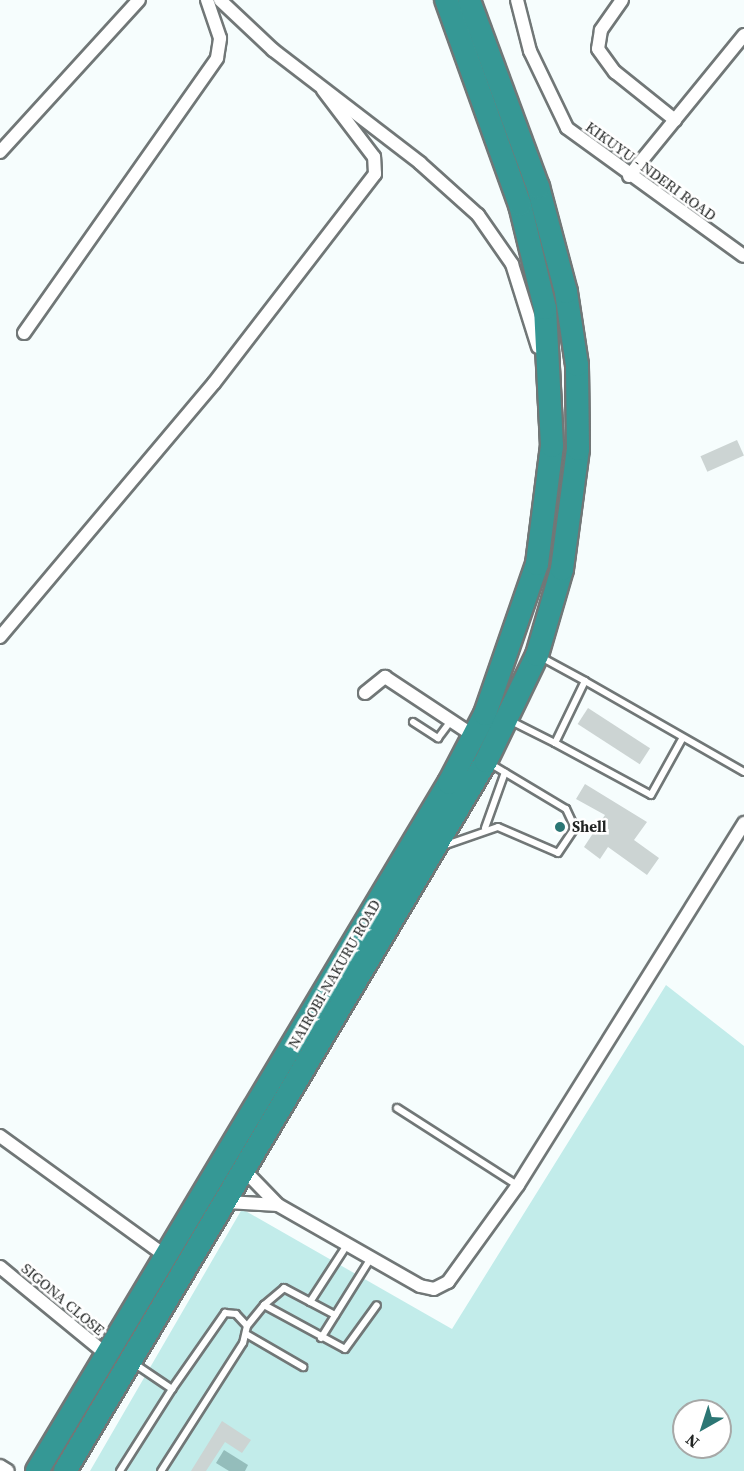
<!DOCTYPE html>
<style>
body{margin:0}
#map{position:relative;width:744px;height:1471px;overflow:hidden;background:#f6fdfd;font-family:"Source Serif 4",serif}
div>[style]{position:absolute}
.green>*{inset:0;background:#c2ecea}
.water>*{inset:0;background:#94bdbb}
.building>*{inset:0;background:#ccd4d3;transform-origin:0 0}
.roads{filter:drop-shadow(2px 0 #717777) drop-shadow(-2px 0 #717777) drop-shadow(0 2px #717777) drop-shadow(0 -2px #717777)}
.lane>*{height:6px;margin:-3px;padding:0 3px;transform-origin:3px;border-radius:3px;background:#fff}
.street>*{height:12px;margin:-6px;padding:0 6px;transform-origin:6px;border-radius:6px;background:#fff}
.highway>*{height:22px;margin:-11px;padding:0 11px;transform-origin:11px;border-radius:11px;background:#359895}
.dots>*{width:16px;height:16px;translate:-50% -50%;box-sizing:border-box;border:3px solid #fff;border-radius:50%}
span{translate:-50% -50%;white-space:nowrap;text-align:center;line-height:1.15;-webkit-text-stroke:5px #fff;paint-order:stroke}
.street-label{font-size:15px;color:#222524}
.poi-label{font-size:15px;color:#222524;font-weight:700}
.left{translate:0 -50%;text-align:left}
.north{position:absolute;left:672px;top:1399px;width:60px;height:60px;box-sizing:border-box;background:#fff;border:2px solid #a7a8a7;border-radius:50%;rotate:219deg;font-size:16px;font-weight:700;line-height:24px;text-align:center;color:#222524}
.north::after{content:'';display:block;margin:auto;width:21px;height:27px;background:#2c7674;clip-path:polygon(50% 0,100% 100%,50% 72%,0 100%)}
</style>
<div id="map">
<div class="green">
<div style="clip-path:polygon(evenodd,666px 985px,744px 1046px,744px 1471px,90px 1471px,242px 1209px,452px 1329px,666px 985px,684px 1411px,720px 1411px,720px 1447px,684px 1447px,684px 1411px)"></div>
</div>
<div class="water">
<div style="clip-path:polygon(224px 1450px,248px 1465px,245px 1471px,229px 1471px,216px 1463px)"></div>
</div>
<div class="building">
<div style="left:737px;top:440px;width:17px;height:40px;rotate:66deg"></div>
<div style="left:588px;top:708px;width:74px;height:19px;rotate:33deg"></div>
<div style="clip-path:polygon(585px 784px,647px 822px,634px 840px,659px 858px,647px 875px,608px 847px,600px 859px,584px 847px,605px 815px,576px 799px)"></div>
<div style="clip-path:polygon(222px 1421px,251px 1440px,242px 1453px,225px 1442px,206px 1471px,191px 1471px)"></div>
</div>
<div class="roads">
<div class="lane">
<div style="left:585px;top:681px;width:183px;rotate:29.8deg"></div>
<div style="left:509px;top:720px;width:51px;rotate:26.6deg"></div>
<div style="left:555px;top:743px;width:69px;rotate:-64.2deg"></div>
<div style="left:585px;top:681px;width:50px;rotate:-151.4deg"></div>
<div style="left:413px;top:722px;width:30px;rotate:33deg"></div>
<div style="left:438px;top:738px;width:21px;rotate:-53deg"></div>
<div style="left:555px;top:743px;width:109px;rotate:28.4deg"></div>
<div style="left:651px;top:795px;width:64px;rotate:-61deg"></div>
<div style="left:485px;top:828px;width:59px;rotate:-70.3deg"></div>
<div style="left:443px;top:846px;width:58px;rotate:-19.1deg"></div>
<div style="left:498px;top:827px;width:65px;rotate:23.4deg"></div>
<div style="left:558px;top:853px;width:30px;rotate:-56deg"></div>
<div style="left:575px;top:828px;width:21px;rotate:-115deg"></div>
<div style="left:566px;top:809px;width:90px;rotate:-149.1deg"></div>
<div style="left:397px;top:1108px;width:143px;rotate:32.7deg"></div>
<div style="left:310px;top:1302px;width:68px;rotate:-57deg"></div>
<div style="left:264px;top:1305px;width:26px;rotate:-40deg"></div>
<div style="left:284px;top:1288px;width:58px;rotate:27.9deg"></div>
<div style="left:247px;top:1326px;width:27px;rotate:-51deg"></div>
<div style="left:264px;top:1305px;width:92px;rotate:28.5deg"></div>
<div style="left:345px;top:1349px;width:54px;rotate:-54deg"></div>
<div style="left:248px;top:1335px;width:64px;rotate:30.2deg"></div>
<div style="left:321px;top:1338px;width:94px;rotate:-58deg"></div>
<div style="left:135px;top:1364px;width:45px;rotate:34deg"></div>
<div style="left:172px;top:1389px;width:93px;rotate:-55.1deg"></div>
<div style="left:225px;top:1313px;width:11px;rotate:5deg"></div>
<div style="left:236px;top:1314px;width:16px;rotate:47deg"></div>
<div style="left:247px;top:1326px;width:17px;rotate:103deg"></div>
<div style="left:243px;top:1343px;width:152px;rotate:122.6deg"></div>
<div style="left:120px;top:1471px;width:97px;rotate:-57.6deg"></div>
</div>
<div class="street">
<div style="left:220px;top:0;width:73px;rotate:43.3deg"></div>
<div style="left:273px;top:50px;width:185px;rotate:37.5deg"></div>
<div style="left:420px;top:163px;width:78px;rotate:41.9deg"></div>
<div style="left:478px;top:215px;width:60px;rotate:55.2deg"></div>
<div style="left:512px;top:264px;width:87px;rotate:72.6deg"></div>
<div style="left:517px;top:0;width:53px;rotate:75.7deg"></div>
<div style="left:530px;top:51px;width:85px;rotate:64.3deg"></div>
<div style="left:567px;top:128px;width:218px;rotate:35.9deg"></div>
<div style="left:622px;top:0;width:37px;rotate:125deg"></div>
<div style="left:601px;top:30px;width:19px;rotate:99deg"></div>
<div style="left:598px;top:49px;width:29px;rotate:54deg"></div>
<div style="left:615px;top:72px;width:77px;rotate:38.7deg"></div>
<div style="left:0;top:152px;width:206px;rotate:-47.6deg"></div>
<div style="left:629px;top:176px;width:182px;rotate:-50.8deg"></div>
<div style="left:24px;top:333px;width:336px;rotate:-54.9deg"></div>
<div style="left:217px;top:58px;width:20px;rotate:-81deg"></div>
<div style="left:220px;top:38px;width:40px;rotate:-108.9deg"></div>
<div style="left:0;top:637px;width:332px;rotate:-49.9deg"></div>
<div style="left:214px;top:383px;width:264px;rotate:-52.4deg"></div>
<div style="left:375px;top:174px;width:17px;rotate:-93deg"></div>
<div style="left:374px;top:157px;width:84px;rotate:-127.3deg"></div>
<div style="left:365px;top:693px;width:26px;rotate:-39deg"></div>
<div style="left:385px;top:677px;width:107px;rotate:33.5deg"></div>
<div style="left:0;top:1136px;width:206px;rotate:35.9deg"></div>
<div style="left:245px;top:1171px;width:47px;rotate:45.9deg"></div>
<div style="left:278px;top:1205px;width:163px;rotate:29.7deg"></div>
<div style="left:420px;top:1286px;width:14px;rotate:12deg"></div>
<div style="left:434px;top:1289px;width:16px;rotate:-27deg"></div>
<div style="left:448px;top:1282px;width:120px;rotate:-54.2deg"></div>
<div style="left:518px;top:1185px;width:427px;rotate:-58deg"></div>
<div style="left:227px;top:1202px;width:51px;rotate:3.4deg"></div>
<div style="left:0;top:1267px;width:139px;rotate:39.4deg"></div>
<div style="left:0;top:1466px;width:9px;rotate:32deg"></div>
</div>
<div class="highway">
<div style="left:37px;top:1471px;width:802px;rotate:-59.09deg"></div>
<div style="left:449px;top:783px;width:78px;rotate:-62.4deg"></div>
<div style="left:485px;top:714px;width:159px;rotate:-70.9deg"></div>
<div style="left:537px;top:564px;width:119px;rotate:-82.8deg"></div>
<div style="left:552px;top:446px;width:138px;rotate:-92.9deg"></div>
<div style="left:545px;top:308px;width:106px;rotate:-103.6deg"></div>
<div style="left:520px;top:205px;width:218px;rotate:-109.8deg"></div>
<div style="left:65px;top:1471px;width:825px;rotate:-59.33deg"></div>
<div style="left:486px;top:761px;width:118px;rotate:-64.3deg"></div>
<div style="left:537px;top:655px;width:90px;rotate:-73.8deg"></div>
<div style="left:562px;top:569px;width:121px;rotate:-82.4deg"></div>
<div style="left:578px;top:449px;width:84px;rotate:-90.7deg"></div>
<div style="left:577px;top:365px;width:74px;rotate:-98.6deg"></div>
<div style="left:566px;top:292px;width:109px;rotate:-104.9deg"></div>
<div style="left:538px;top:187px;width:199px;rotate:-110.3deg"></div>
</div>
</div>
<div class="dots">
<div style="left:560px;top:827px;background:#2c7674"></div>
</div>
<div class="street-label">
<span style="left:651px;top:171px;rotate:36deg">KIKUYU - NDERI ROAD</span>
<span style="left:334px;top:974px;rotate:-60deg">NAIROBI-NAKURU ROAD</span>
<span style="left:63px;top:1299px;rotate:40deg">SIGONA CLOSE</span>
</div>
<div class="poi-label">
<span class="left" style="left:572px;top:827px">Shell</span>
</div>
<div class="north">N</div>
</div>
